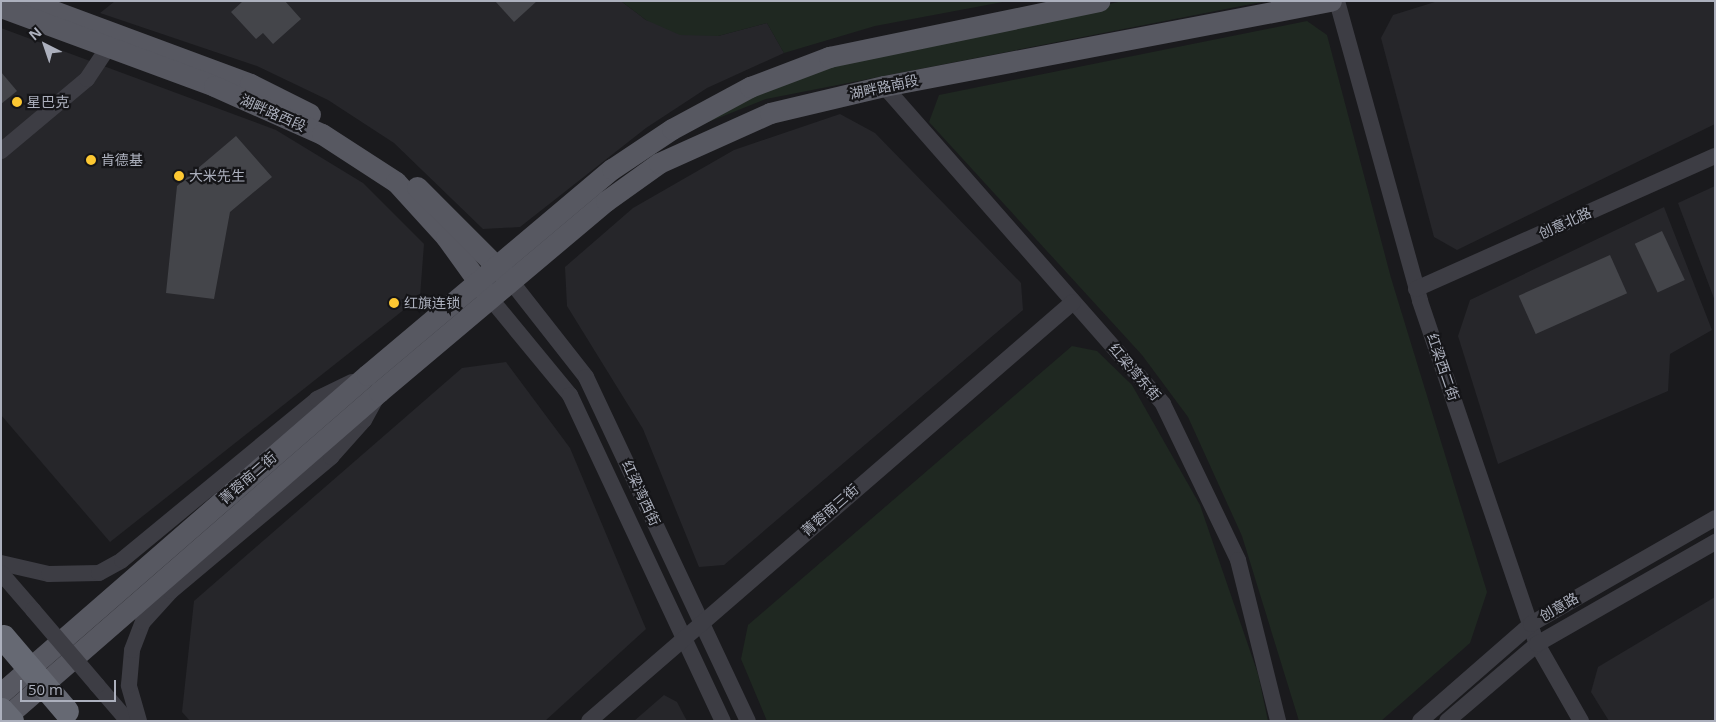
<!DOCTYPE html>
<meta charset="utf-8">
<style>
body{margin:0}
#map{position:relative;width:1716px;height:722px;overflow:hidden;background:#1a1a1d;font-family:"Open Sans","Noto Sans SC",sans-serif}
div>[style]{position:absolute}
.built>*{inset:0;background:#26262a}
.green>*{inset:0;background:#1f2821}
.building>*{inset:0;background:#44454a;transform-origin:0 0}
.minor>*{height:16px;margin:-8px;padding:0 8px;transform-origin:8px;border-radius:8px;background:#3d3d44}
.major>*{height:21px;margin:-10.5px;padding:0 10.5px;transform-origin:10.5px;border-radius:10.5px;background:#575861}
.minor-bridge>*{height:16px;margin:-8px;padding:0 8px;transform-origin:8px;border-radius:8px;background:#3d3d44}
.highway-bridge>*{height:25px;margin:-12.5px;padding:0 12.5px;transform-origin:12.5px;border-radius:12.5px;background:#666973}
.dots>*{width:14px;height:14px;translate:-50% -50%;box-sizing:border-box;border:2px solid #151518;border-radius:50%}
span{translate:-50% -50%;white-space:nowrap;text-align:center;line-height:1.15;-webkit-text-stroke:4.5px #151518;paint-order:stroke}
.street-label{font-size:14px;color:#acb0bd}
.poi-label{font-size:14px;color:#acb0bd}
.left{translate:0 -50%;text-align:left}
.frame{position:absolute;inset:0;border:2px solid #acb0bd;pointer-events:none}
.north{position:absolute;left:20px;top:20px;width:50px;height:50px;-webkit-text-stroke:4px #151518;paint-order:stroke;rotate:319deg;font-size:14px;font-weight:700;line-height:20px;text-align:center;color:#acb0bd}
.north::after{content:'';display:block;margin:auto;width:18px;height:22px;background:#acb0bd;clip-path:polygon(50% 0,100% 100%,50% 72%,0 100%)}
.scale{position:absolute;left:20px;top:680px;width:96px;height:22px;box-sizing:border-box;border:2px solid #acb0bd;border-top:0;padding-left:6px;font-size:15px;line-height:18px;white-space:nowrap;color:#acb0bd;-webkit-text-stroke:4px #151518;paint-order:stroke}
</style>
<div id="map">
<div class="built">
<div style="clip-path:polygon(115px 1px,621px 1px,646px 20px,718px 36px,767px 23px,784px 53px,707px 88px,646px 128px,520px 227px,483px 229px,394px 143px,328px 100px,257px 66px,100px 13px)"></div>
<div style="clip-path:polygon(1438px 1px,1715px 1px,1715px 124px,1457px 250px,1434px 237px,1381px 38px,1393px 15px)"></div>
<div style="clip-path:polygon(1px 28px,276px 130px,363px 183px,424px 244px,420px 297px,110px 542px,1px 415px)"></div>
<div style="clip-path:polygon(840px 114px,875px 133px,1021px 283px,1023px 310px,724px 565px,699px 567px,643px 429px,567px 306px,565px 267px,633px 208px,734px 150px)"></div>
<div style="clip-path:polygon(1715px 186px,1715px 301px,1678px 203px)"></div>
<div style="clip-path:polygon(1664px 207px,1712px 330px,1670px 354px,1668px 391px,1498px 464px,1458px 336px,1470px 300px)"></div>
<div style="clip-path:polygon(506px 362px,570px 448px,646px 629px,545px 721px,190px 721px,182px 712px,194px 601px,462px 368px)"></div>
<div style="clip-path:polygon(1715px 597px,1715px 721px,1609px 721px,1591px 692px,1598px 667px)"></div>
<div style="clip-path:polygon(664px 695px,677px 702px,687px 721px,634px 721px)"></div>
</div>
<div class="green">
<div style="clip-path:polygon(621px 1px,1008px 1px,875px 26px,784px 53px,767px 23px,718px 36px,680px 35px,646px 20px)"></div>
<div style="clip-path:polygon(1123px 1px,1267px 1px,766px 99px,691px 129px,689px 123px,823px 65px)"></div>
<div style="clip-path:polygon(1307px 21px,1327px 35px,1391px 278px,1487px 592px,1470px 643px,1381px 721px,1299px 721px,1242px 536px,1188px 417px,1142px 355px,929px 122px,939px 95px)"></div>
<div style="clip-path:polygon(1072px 346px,1097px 351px,1132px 385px,1200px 505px,1258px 674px,1268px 721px,767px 721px,741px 659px,748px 625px)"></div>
</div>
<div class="building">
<div style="clip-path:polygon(243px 1px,285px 1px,301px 19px,273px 44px,263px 33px,256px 39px,231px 12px)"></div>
<div style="clip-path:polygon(495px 1px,537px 1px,514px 22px)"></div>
<div style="clip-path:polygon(1px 72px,17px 91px,1px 104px)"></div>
<div style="clip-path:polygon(236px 136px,272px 177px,230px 212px,214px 299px,166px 293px,177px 186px)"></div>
<div style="left:1662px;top:231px;width:54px;height:30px;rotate:65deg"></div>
<div style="left:1610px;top:255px;width:42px;height:100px;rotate:66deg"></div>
</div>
<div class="minor">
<div style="left:1337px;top:1px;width:311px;rotate:74.5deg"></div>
<div style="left:1420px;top:301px;width:362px;rotate:71.2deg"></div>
<div style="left:1537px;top:644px;width:89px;rotate:60.3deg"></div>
<div style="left:884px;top:86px;width:423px;rotate:48.7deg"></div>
<div style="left:1163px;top:404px;width:173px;rotate:64.3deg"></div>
<div style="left:1238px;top:560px;width:166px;rotate:76deg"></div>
<div style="left:1px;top:151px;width:112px;rotate:-39.9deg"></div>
<div style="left:87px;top:79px;width:50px;rotate:-56.3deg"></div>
<div style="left:510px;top:280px;width:123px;rotate:51.9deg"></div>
<div style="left:586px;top:377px;width:380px;rotate:64.8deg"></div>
<div style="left:1416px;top:289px;width:327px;rotate:-24deg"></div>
<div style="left:490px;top:298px;width:126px;rotate:50.5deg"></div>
<div style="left:570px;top:395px;width:360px;rotate:64.9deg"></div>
<div style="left:1px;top:563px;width:49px;rotate:12.9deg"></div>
<div style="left:49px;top:574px;width:50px;rotate:-1.1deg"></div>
<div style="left:99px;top:573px;width:26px;rotate:-29deg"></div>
<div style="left:122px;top:560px;width:253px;rotate:-39.5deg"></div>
<div style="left:317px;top:399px;width:39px;rotate:-26deg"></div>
<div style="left:1px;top:573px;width:49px;rotate:49.1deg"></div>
<div style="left:97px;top:685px;width:48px;rotate:49.3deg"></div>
<div style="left:139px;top:721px;width:37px;rotate:-106deg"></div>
<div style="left:129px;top:685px;width:35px;rotate:-85deg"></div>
<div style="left:132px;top:650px;width:30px;rotate:-69deg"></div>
<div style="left:143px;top:622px;width:42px;rotate:-47.9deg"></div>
<div style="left:171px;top:591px;width:209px;rotate:-39.9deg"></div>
<div style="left:331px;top:457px;width:50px;rotate:-48.3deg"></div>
<div style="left:364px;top:420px;width:23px;rotate:-61deg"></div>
<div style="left:589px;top:721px;width:640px;rotate:-40.88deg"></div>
<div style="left:1420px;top:721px;width:147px;rotate:-41.1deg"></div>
<div style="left:1531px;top:624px;width:212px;rotate:-29.9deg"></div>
<div style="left:1447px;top:721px;width:118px;rotate:-40.5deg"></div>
<div style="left:1537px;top:644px;width:205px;rotate:-29.8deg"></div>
</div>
<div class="major">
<div style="left:27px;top:1px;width:238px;rotate:20.4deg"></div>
<div style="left:250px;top:84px;width:67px;rotate:26.6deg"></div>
<div style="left:1px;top:7px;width:227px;rotate:20.3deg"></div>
<div style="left:214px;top:86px;width:118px;rotate:24deg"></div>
<div style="left:322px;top:134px;width:88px;rotate:33deg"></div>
<div style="left:396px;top:182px;width:74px;rotate:47.7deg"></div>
<div style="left:446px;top:237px;width:70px;rotate:54.3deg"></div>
<div style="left:417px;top:187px;width:127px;rotate:45deg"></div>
<div style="left:1px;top:693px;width:485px;rotate:-41deg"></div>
<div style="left:367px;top:375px;width:320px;rotate:-40.1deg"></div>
<div style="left:612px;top:169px;width:72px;rotate:-33.7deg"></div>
<div style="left:672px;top:129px;width:89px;rotate:-28.3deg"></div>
<div style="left:750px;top:87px;width:85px;rotate:-20.8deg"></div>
<div style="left:829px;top:57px;width:276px;rotate:-11.7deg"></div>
<div style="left:1px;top:721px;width:501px;rotate:-41.04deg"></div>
<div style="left:379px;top:392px;width:297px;rotate:-40.1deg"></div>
<div style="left:606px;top:201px;width:65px;rotate:-35.6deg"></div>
<div style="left:659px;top:163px;width:122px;rotate:-24.2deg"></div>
<div style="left:770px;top:113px;width:117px;rotate:-13.3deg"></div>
<div style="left:884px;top:86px;width:455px;rotate:-10.8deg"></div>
</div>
<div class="minor-bridge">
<div style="left:33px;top:610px;width:99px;rotate:49.5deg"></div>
</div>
<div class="highway-bridge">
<div style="left:3px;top:637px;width:97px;rotate:49.6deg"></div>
<div style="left:1px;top:710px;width:15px;rotate:48deg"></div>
</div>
<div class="dots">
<div style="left:17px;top:102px;background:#fdc832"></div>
<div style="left:91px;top:160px;background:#fdc832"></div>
<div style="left:179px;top:176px;background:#fdc832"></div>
<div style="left:394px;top:303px;background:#fdc832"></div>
</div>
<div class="street-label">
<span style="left:884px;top:87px;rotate:-12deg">湖畔路南段</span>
<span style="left:273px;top:113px;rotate:24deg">湖畔路西段</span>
<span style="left:1565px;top:223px;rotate:-24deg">创意北路</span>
<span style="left:1443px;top:367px;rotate:71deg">红梁西二街</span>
<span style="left:1135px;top:372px;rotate:49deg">红梁湾东街</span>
<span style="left:248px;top:478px;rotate:-41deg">菁蓉南二街</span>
<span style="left:641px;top:493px;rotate:65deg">红梁湾西街</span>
<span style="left:830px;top:510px;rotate:-41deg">菁蓉南三街</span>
<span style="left:1559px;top:607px;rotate:-30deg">创意路</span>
</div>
<div class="poi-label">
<span class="left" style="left:27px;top:102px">星巴克</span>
<span class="left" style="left:101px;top:160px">肯德基</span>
<span class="left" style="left:189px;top:176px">大米先生</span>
<span class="left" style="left:404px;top:303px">红旗连锁</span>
</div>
<div class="frame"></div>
<div class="north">N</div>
<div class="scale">50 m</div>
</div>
